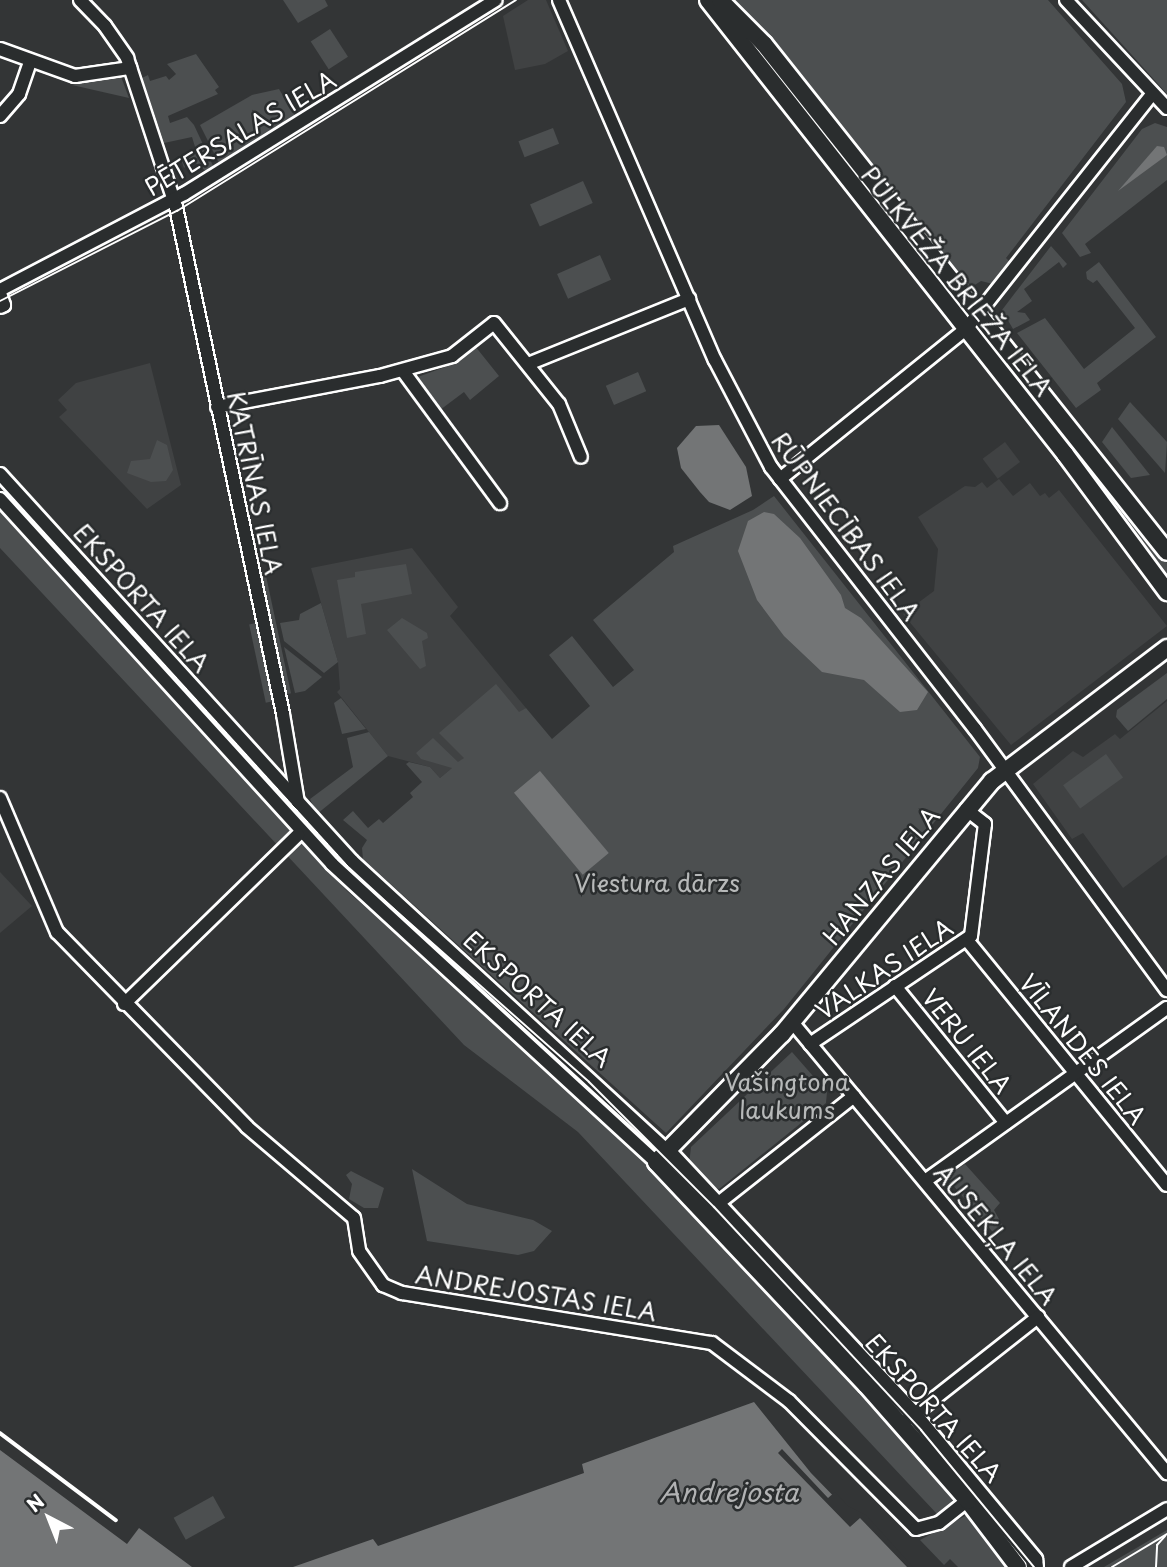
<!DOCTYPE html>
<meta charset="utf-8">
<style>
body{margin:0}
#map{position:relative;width:1167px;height:1567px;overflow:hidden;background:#333536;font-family:"Playpen Sans",sans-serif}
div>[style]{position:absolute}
.built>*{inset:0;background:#404243;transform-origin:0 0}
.green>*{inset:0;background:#4c4f50;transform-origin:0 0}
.water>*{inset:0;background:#737576;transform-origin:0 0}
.pier>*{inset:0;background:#333536}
.roads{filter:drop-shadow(2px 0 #fff) drop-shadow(-2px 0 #fff) drop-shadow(0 2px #fff) drop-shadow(0 -2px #fff)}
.minor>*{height:12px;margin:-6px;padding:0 6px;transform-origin:6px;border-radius:6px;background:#2a2d2e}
.major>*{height:16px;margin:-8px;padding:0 8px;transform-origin:8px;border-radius:8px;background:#2a2d2e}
.tram>*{height:2px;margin:-1px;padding:0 1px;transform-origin:1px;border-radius:1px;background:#fff}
.rail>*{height:3.5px;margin:-1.75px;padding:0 1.75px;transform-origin:1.75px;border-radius:1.75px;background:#fff}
span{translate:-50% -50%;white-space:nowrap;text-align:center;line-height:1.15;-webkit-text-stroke:5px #2a2d2e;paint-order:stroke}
.street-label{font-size:24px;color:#fff}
.park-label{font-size:24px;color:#b7b9b9}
.water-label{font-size:26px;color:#b2b3b4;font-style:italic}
.north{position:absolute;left:14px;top:1483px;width:70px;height:70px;-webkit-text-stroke:5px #2a2d2e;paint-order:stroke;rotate:318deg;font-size:19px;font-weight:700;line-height:28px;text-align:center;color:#fff}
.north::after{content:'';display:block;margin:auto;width:24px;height:32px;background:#fff;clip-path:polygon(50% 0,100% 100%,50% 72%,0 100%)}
</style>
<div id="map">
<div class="built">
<div style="clip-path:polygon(528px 0,546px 0,568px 51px,545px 64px,515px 70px,503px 16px)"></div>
<div style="clip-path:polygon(150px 363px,181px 485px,147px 509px,59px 417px,67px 410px,58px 400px,76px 383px)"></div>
<div style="left:1005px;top:442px;width:25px;height:28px;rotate:53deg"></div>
<div style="clip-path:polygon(999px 479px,1013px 496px,1030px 483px,1040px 496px,1045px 493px,1049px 498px,1059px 490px,1167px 626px,1011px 745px,903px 614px,934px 591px,938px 549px,918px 517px,965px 486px,975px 487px,982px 482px,987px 488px)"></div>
<div style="clip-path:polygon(412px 548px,458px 607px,450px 616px,526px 708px,440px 778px,430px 767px,388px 756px,337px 692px,340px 689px,338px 662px,311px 568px)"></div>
<div style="clip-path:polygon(1167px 701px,1167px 855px,1123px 888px,1083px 833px,1072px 839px,1033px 784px,1073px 751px,1083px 757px,1115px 734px,1120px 739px)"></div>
<div style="clip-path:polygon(0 872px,32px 906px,0 933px)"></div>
</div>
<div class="green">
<div style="clip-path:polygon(283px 0,325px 0,328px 6px,298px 23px)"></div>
<div style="clip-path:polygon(735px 0,1048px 0,1122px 84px,1126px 102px,1006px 258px,1010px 262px,993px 284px,981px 281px,970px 288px)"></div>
<div style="clip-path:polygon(1082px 0,1167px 0,1167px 94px,1131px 54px)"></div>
<div style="left:330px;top:29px;width:33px;height:23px;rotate:57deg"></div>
<div style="clip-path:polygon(196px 54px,219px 87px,215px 90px,218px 94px,168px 116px,170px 123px,187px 117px,194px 125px,214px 168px,207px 172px,192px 160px,184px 168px,181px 159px,196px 150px,192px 137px,164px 143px,142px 78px,148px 75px,150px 81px,166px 76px,169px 80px,176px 74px,167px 64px)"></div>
<div style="clip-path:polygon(759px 56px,764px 56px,960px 299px,921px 258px)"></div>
<div style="clip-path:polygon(109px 72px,120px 74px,129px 98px,72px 85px)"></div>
<div style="clip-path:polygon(279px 89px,295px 116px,219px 163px,200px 125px,252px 95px)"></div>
<div style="clip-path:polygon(1155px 123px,1167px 127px,1167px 180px,1085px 244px,1091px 253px,1080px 257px,1062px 233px,1142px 129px)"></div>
<div style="left:553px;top:128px;width:17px;height:37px;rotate:69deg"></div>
<div style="left:583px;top:181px;width:24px;height:58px;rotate:66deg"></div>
<div style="clip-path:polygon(1051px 246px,1067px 264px,1063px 268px,1059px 262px,1024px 289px,1032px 301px,1017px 312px,1025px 313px,1030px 320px,1013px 329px,1002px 310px)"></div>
<div style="left:600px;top:255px;width:27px;height:47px;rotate:66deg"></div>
<div style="clip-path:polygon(1099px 262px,1156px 337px,1097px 383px,1101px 390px,1076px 408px,1017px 333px,1045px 318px,1084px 369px,1135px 328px,1097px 280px,1093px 283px,1087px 279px,1086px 272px)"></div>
<div style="clip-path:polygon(475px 346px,499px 376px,470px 400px,464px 392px,440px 410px,415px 378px,445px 367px)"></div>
<div style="clip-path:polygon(992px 350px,1054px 418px,1155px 545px,1167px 563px,1167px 575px)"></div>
<div style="left:638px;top:372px;width:21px;height:35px;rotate:67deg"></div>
<div style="clip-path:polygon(1130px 402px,1167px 442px,1165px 473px,1118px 419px)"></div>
<div style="clip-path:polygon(1112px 427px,1150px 475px,1131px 478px,1102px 442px)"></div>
<div style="clip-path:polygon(157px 440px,167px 445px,173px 470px,166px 481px,151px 482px,127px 473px,131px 461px,150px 459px)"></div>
<div style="clip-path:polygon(774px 496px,980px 757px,978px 768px,784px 1009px,666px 1133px,363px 859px,362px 848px,367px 840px,343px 820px,353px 811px,368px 828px,379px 819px,383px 823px,413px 797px,410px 793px,422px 782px,406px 764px,409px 762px,430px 767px,440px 778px,452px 768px,421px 759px,416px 753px,433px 738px,458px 762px,464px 758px,439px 733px,496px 684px,519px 712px,526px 708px,552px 739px,590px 706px,549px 655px,572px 636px,613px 687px,634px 670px,593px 620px,674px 552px,673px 546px,753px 510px)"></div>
<div style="clip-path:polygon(0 508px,347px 891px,579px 1094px,858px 1382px,954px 1498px,950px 1504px,938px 1515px,578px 1132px,464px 1045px,0 548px)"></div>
<div style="clip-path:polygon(406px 564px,412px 594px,361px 604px,366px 634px,347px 638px,337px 580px,355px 577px,355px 572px)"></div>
<div style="left:265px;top:571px;width:125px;height:8px;rotate:78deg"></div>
<div style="clip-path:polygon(321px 603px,338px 662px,324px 673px,284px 641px,280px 623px,299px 620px,300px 614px)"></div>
<div style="clip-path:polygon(402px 618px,427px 633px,428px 638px,422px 641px,426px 666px,420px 669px,387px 630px)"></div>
<div style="left:256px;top:623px;width:80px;height:7px;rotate:78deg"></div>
<div style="clip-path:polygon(284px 647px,322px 677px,305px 691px,295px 693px)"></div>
<div style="clip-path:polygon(1167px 673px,1167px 699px,1128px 731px,1116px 717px,1117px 710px)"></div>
<div style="clip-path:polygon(341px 698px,366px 729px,342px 734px,334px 703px)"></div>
<div style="clip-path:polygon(369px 732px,388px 756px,317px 814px,310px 799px,353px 767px,347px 738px)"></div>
<div style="left:1106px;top:754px;width:29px;height:53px;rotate:54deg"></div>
<div style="clip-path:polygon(792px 1052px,827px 1092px,826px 1103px,719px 1189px,710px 1187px,689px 1164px,691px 1147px)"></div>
<div style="clip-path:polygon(965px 1164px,1000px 1203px,994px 1210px,1005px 1230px,997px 1237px,946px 1177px)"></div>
<div style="clip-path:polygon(412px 1169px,467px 1204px,533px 1220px,552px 1231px,534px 1251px,518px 1255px,427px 1241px)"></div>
<div style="clip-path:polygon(351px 1171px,384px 1188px,378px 1208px,364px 1208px,349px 1199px,352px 1184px,346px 1175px)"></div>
<div style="left:213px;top:1496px;width:25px;height:45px;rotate:61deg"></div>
<div style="clip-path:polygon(967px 1515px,996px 1551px,1007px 1567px,958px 1567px,950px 1559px,944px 1565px,920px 1540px)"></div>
<div style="clip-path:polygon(1167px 1530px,1167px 1567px,1104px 1567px)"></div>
</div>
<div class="water">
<div style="clip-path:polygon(1157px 146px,1164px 147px,1167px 155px,1118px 191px)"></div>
<div style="clip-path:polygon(719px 425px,746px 467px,752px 496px,730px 510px,709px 502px,700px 492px,681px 468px,677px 448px,696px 426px)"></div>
<div style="clip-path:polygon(764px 512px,774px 514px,800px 538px,841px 595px,845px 608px,861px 618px,928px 692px,917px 710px,900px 712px,864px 680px,822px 672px,784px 636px,757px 600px,738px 551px,748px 521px)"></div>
<div style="left:540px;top:771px;width:107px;height:34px;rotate:50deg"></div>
<div style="clip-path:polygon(754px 1402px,811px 1473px,846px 1509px,864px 1517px,910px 1567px,293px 1567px,373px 1539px,378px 1546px,584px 1473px,582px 1464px)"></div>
<div style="clip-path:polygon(0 1450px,127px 1544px,139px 1528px,192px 1567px,0 1567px)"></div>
</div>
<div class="pier">
<div style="clip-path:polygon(782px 1449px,828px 1498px,835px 1492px,848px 1506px,866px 1515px,913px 1567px,907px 1567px,860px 1518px,850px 1527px,778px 1453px)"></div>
</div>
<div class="roads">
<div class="minor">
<div style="left:80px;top:0;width:36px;rotate:46deg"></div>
<div style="left:105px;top:26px;width:39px;rotate:55deg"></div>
<div style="left:127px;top:58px;width:157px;rotate:71.8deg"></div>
<div style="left:176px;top:207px;width:518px;rotate:78.08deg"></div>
<div style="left:283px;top:714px;width:90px;rotate:80.4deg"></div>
<div style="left:559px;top:0;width:392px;rotate:66.6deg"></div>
<div style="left:715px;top:360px;width:121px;rotate:62.4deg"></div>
<div style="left:771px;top:467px;width:332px;rotate:52.1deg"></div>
<div style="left:975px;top:729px;width:324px;rotate:53.7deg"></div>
<div style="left:1066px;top:0;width:148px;rotate:46.9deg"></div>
<div style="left:0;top:49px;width:80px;rotate:19.8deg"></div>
<div style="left:75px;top:76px;width:56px;rotate:-8.3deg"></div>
<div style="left:0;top:116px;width:29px;rotate:-49deg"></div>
<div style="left:19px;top:94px;width:34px;rotate:-71deg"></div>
<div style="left:0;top:290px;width:208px;rotate:-27.6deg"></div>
<div style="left:184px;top:194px;width:367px;rotate:-31.9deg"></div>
<div style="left:0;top:293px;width:13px;rotate:72deg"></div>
<div style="left:4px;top:305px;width:4px;rotate:153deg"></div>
<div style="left:528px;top:364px;width:174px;rotate:-22deg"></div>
<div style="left:403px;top:371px;width:164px;rotate:53.7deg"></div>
<div style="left:217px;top:407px;width:166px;rotate:-10.8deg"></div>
<div style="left:380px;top:376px;width:75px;rotate:-15.5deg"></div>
<div style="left:452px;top:356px;width:53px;rotate:-38.2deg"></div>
<div style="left:494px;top:323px;width:104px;rotate:51.3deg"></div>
<div style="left:559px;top:404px;width:57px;rotate:67.5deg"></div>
<div style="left:0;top:474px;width:523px;rotate:47.71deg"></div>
<div style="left:352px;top:861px;width:428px;rotate:42.6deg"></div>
<div style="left:780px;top:479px;width:239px;rotate:-38.9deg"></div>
<div style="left:966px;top:329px;width:300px;rotate:-51.6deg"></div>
<div style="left:0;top:499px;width:493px;rotate:47.7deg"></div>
<div style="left:332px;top:864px;width:440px;rotate:42.6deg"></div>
<div style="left:0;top:798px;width:146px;rotate:67deg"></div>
<div style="left:57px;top:932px;width:272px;rotate:45.7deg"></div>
<div style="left:247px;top:1127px;width:140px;rotate:40.4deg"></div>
<div style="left:354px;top:1218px;width:33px;rotate:81deg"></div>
<div style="left:359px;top:1251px;width:42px;rotate:54.8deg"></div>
<div style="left:383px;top:1285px;width:21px;rotate:23deg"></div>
<div style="left:402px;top:1293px;width:314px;rotate:9.2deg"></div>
<div style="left:712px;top:1343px;width:96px;rotate:37deg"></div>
<div style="left:789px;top:1401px;width:180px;rotate:45.2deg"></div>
<div style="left:916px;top:1529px;width:24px;rotate:-15deg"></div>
<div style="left:939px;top:1523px;width:43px;rotate:-38.5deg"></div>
<div style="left:967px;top:940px;width:316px;rotate:50.8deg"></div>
<div style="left:895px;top:986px;width:176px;rotate:51deg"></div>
<div style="left:124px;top:1004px;width:243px;rotate:-44.2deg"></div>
<div style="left:792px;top:1022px;width:587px;rotate:50.26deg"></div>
<div style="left:810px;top:1044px;width:194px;rotate:-33.9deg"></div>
<div style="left:971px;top:936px;width:113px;rotate:-82.9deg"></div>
<div style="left:985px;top:824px;width:24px;rotate:-142deg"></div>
<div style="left:925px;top:1181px;width:297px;rotate:-35.6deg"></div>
<div style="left:711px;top:1209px;width:182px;rotate:-38.3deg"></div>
<div style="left:907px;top:1420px;width:167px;rotate:-38.2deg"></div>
<div style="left:1071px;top:1567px;width:112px;rotate:-31.1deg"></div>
</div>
<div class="major">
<div style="left:708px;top:0;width:578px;rotate:51.82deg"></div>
<div style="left:1065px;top:454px;width:172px;rotate:53.5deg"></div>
<div style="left:720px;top:0;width:62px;rotate:45deg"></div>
<div style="left:764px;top:44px;width:648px;rotate:51.57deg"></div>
<div style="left:667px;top:1151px;width:360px;rotate:46.9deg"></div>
<div style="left:913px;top:1414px;width:190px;rotate:50.3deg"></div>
<div style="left:1034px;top:1560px;width:7px;rotate:82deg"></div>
<div style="left:1018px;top:1567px;width:83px;rotate:-127.1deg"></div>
<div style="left:968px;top:1501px;width:154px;rotate:-131.3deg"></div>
<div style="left:866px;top:1385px;width:306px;rotate:-133.3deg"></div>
<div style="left:656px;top:1162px;width:180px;rotate:-45.5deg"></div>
<div style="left:782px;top:1034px;width:329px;rotate:-50.3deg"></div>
<div style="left:992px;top:781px;width:220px;rotate:-37.2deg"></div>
</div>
</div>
<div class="tram">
<div style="left:0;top:301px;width:199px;rotate:-27deg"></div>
<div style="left:177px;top:211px;width:399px;rotate:-31.9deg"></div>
<div style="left:0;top:485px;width:525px;rotate:47.7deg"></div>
<div style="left:353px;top:873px;width:315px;rotate:41.5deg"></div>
<div style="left:589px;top:1082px;width:177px;rotate:45deg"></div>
<div style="left:714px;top:1207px;width:304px;rotate:47.1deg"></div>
<div style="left:921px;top:1430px;width:178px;rotate:50.5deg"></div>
<div style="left:1112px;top:1567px;width:64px;rotate:-31deg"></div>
<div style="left:1156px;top:1567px;width:22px;rotate:-87deg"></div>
<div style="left:1157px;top:1545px;width:12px;rotate:-48deg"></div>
</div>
<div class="rail">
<div style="left:0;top:1433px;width:145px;rotate:36.9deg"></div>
</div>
<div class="street-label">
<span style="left:240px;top:133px;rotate:-31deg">PĒTERSALAS IELA</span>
<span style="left:957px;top:281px;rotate:51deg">PULKVEŽA BRIEŽA IELA</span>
<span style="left:255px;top:483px;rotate:78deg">KATRĪNAS IELA</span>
<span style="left:846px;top:526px;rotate:53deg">RŪPNIECĪBAS IELA</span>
<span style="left:142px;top:598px;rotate:48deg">EKSPORTA IELA</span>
<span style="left:881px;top:876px;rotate:-51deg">HANZAS IELA</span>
<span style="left:884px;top:969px;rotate:-34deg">VALKAS IELA</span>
<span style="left:538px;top:999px;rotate:42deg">EKSPORTA IELA</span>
<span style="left:967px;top:1041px;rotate:51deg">VERU IELA</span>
<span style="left:1083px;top:1049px;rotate:51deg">VĪLANDES IELA</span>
<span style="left:996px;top:1234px;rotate:50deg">AUSEKĻA IELA</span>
<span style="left:536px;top:1293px;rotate:9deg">ANDREJOSTAS IELA</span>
<span style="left:934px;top:1408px;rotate:48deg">EKSPORTA IELA</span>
</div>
<div class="park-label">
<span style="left:657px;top:883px">Viestura dārzs</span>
<span style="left:787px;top:1096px">Vašingtona<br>laukums</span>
</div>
<div class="water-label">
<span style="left:729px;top:1492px">Andrejosta</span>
</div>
<div class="north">N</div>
</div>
